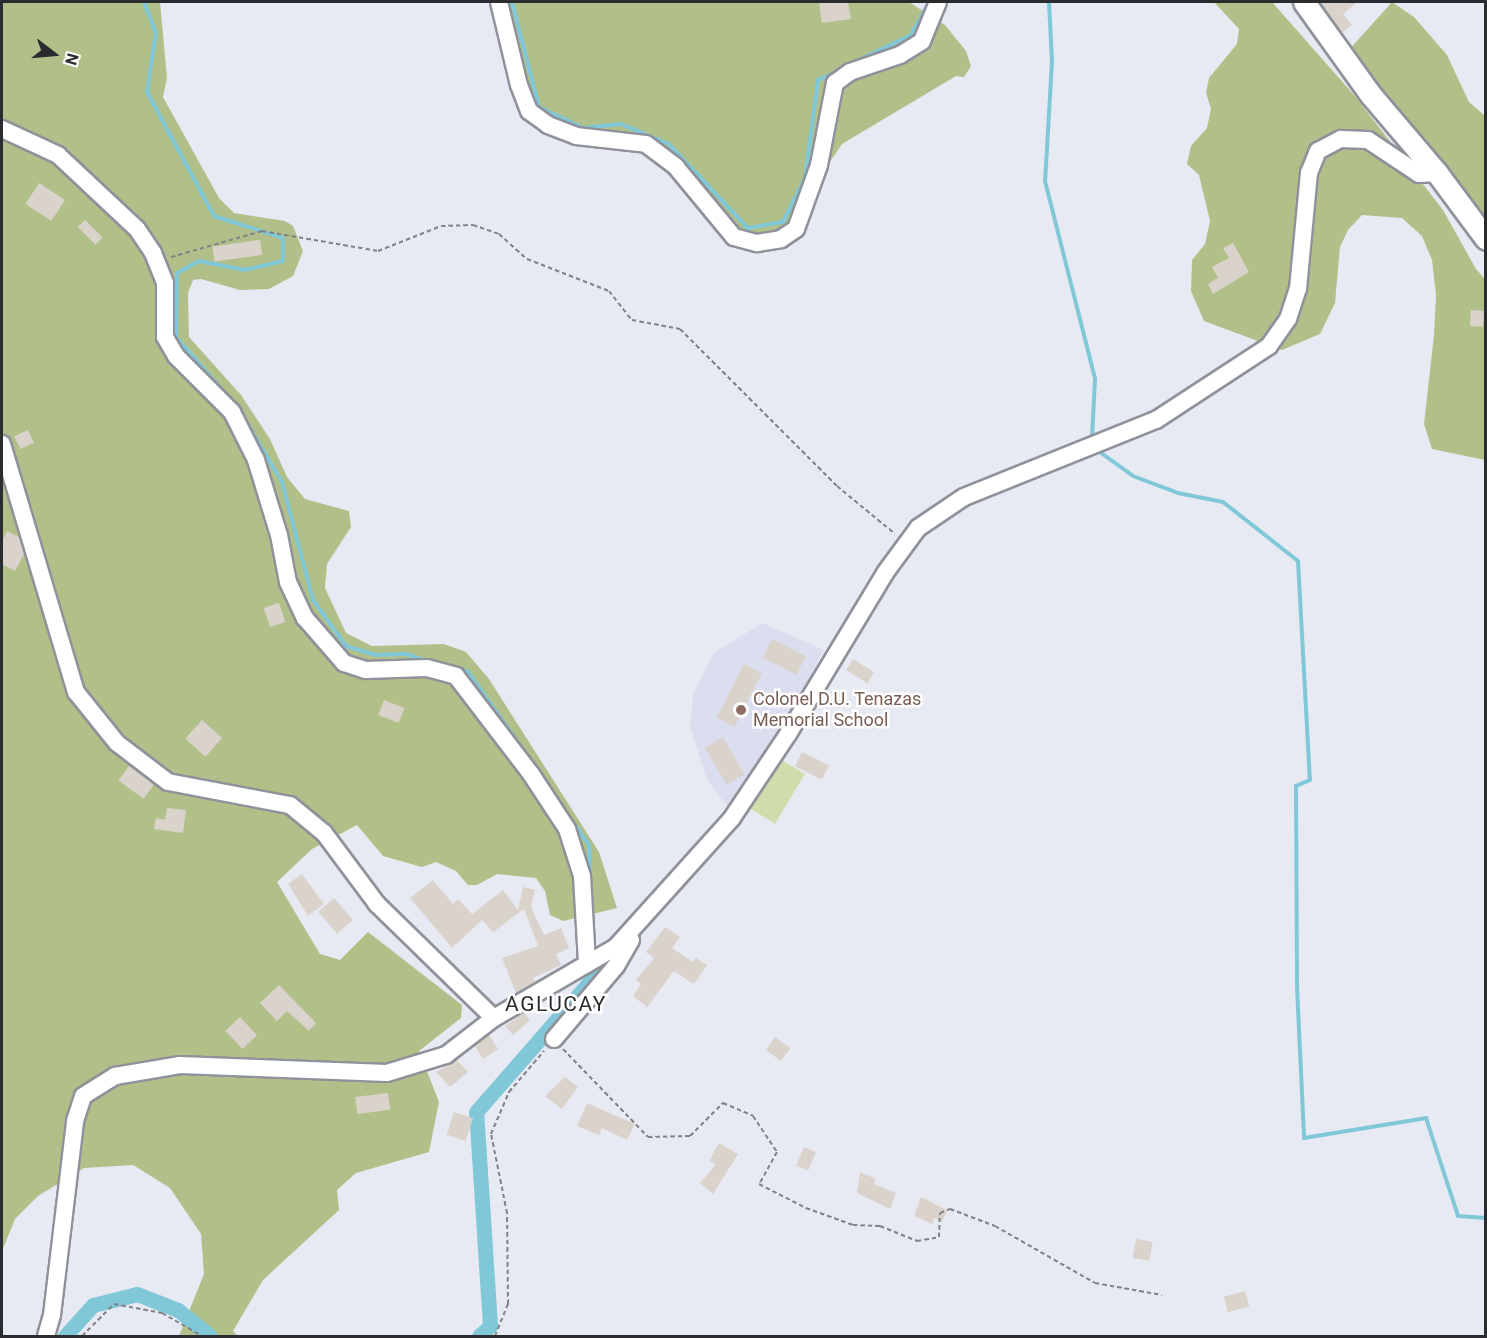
<!DOCTYPE html>
<style>
body{margin:0}
#map{position:relative;width:1487px;height:1338px;overflow:hidden;background:#e7eaf3;font-family:Roboto,sans-serif}
div>[style]{position:absolute}
.built>*{inset:0;background:#dadeef}
.green>*{inset:0;background:#cfddac;transform-origin:0 0}
.forest>*{inset:0;background:#b1c089}
.stream>*{height:4px;margin:-2px;padding:0 2px;transform-origin:2px;border-radius:2px;background:#80c8d8}
.canal>*{height:15px;margin:-7.5px;padding:0 7.5px;transform-origin:7.5px;border-radius:7.5px;background:#80c8d8}
.building>*{inset:0;background:#dad3cc;transform-origin:0 0}
.path>*{height:2px;margin-top:-1px;transform-origin:0;background:repeating-linear-gradient(90deg,#808288 0 4.5px,transparent 0 7.5px)}
.roads{filter:drop-shadow(2px 0 #8f929a) drop-shadow(-2px 0 #8f929a) drop-shadow(0 2px #8f929a) drop-shadow(0 -2px #8f929a)}
.minor>*{height:16px;margin:-8px;padding:0 8px;transform-origin:8px;border-radius:8px;background:#fff}
.tertiary>*{height:21px;margin:-10.5px;padding:0 10.5px;transform-origin:10.5px;border-radius:10.5px;background:#fff}
.dots>*{width:16px;height:16px;translate:-50% -50%;box-sizing:border-box;border:3px solid #fff;border-radius:50%}
span{translate:-50% -50%;white-space:nowrap;text-align:center;line-height:1.15;-webkit-text-stroke:5px #fff;paint-order:stroke}
.education-label{font-size:18px;color:#785e54}
.left{translate:0 -50%;text-align:left}
.quarter-label{font-size:21px;color:#2b2c2f;letter-spacing:1.5px}
.frame{position:absolute;inset:0;border:3px solid #2b2c2f;pointer-events:none}
.north{position:absolute;left:24px;top:24px;width:60px;height:60px;-webkit-text-stroke:4px #fff;paint-order:stroke;rotate:106deg;font-size:16px;font-weight:700;line-height:24px;text-align:center;color:#2b2c2f}
.north::after{content:'';display:block;margin:auto;width:21px;height:27px;background:#2b2c2f;clip-path:polygon(50% 0,100% 100%,50% 72%,0 100%)}
</style>
<div id="map">
<div class="built">
<div style="clip-path:polygon(762px 623px,824px 650px,770px 749px,728px 807px,707px 780px,690px 727px,693px 694px,714px 653px)"></div>
</div>
<div class="green">
<div style="left:780px;top:759px;width:29px;height:58px;rotate:31deg"></div>
</div>
<div class="forest">
<div style="clip-path:polygon(2px 2px,160px 2px,167px 78px,163px 97px,219px 198px,234px 213px,285px 221px,293px 226px,303px 251px,293px 276px,269px 289px,240px 290px,201px 279px,193px 280px,188px 293px,189px 337px,241px 395px,270px 439px,287px 477px,305px 499px,349px 511px,351px 527px,327px 564px,325px 588px,346px 633px,372px 646px,444px 644px,466px 652px,489px 679px,599px 852px,617px 908px,563px 921px,550px 915px,545px 891px,536px 878px,497px 874px,477px 885px,468px 885px,456px 871px,436px 862px,422px 867px,383px 856px,357px 825px,312px 849px,277px 882px,320px 954px,340px 960px,368px 932px,462px 1005px,461px 1018px,419px 1051px,439px 1102px,429px 1152px,356px 1173px,337px 1190px,339px 1210px,263px 1280px,233px 1331px,238px 1336px,179px 1336px,204px 1274px,201px 1234px,170px 1188px,133px 1165px,84px 1168px,38px 1196px,15px 1219px,2px 1251px)"></div>
<div style="clip-path:polygon(507px 2px,909px 2px,945px 25px,966px 51px,971px 66px,964px 77px,956px 76px,842px 144px,786px 227px,758px 237px,733px 229px,666px 151px,554px 122px,541px 114px,525px 88px)"></div>
<div style="clip-path:polygon(1214px 2px,1272px 2px,1354px 95px,1443px 210px,1476px 269px,1485px 279px,1485px 460px,1432px 449px,1424px 424px,1434px 335px,1436px 295px,1432px 260px,1422px 236px,1402px 218px,1362px 215px,1348px 230px,1340px 247px,1335px 303px,1320px 334px,1282px 350px,1204px 321px,1191px 291px,1192px 260px,1205px 244px,1210px 221px,1199px 175px,1187px 164px,1191px 146px,1207px 128px,1211px 109px,1206px 93px,1209px 78px,1237px 44px,1239px 29px)"></div>
<div style="clip-path:polygon(1392px 2px,1414px 17px,1447px 55px,1469px 102px,1485px 116px,1485px 215px,1348px 51px)"></div>
</div>
<div class="stream">
<div style="left:144px;top:2px;width:33px;rotate:69deg"></div>
<div style="left:156px;top:33px;width:60px;rotate:98.7deg"></div>
<div style="left:147px;top:92px;width:141px;rotate:61.6deg"></div>
<div style="left:214px;top:216px;width:72px;rotate:17.7deg"></div>
<div style="left:283px;top:238px;width:23px;rotate:90deg"></div>
<div style="left:283px;top:261px;width:39px;rotate:167deg"></div>
<div style="left:245px;top:270px;width:47px;rotate:-168.9deg"></div>
<div style="left:199px;top:261px;width:25px;rotate:151deg"></div>
<div style="left:177px;top:273px;width:64px;rotate:90.9deg"></div>
<div style="left:176px;top:337px;width:86px;rotate:48.8deg"></div>
<div style="left:512px;top:2px;width:108px;rotate:75.6deg"></div>
<div style="left:539px;top:107px;width:49px;rotate:25.5deg"></div>
<div style="left:583px;top:128px;width:38px;rotate:-6deg"></div>
<div style="left:621px;top:124px;width:52px;rotate:22.6deg"></div>
<div style="left:669px;top:144px;width:115px;rotate:46.8deg"></div>
<div style="left:748px;top:228px;width:36px;rotate:-10deg"></div>
<div style="left:783px;top:222px;width:49px;rotate:-63.4deg"></div>
<div style="left:805px;top:178px;width:99px;rotate:-82.4deg"></div>
<div style="left:818px;top:80px;width:24px;rotate:-24deg"></div>
<div style="left:1049px;top:2px;width:59px;rotate:87.1deg"></div>
<div style="left:1052px;top:61px;width:120px;rotate:93.3deg"></div>
<div style="left:1045px;top:181px;width:204px;rotate:75.8deg"></div>
<div style="left:1095px;top:379px;width:59px;rotate:92.9deg"></div>
<div style="left:857px;top:61px;width:60px;rotate:-25.7deg"></div>
<div style="left:911px;top:35px;width:38px;rotate:-61deg"></div>
<div style="left:241px;top:413px;width:80px;rotate:59.3deg"></div>
<div style="left:282px;top:482px;width:122px;rotate:75.3deg"></div>
<div style="left:313px;top:600px;width:57px;rotate:54.3deg"></div>
<div style="left:346px;top:646px;width:30px;rotate:17deg"></div>
<div style="left:375px;top:655px;width:31px;rotate:-2deg"></div>
<div style="left:406px;top:654px;width:23px;rotate:18deg"></div>
<div style="left:1097px;top:450px;width:44px;rotate:35.8deg"></div>
<div style="left:1133px;top:476px;width:48px;rotate:20.7deg"></div>
<div style="left:1178px;top:493px;width:46px;rotate:11.3deg"></div>
<div style="left:1223px;top:502px;width:95px;rotate:38.2deg"></div>
<div style="left:1298px;top:561px;width:219px;rotate:86.9deg"></div>
<div style="left:1310px;top:780px;width:15px;rotate:157deg"></div>
<div style="left:1296px;top:786px;width:201px;rotate:89.7deg"></div>
<div style="left:1297px;top:987px;width:151px;rotate:87.3deg"></div>
<div style="left:1304px;top:1138px;width:124px;rotate:-9.3deg"></div>
<div style="left:1426px;top:1118px;width:103px;rotate:71.9deg"></div>
<div style="left:1458px;top:1216px;width:28px;rotate:4deg"></div>
<div style="left:456px;top:668px;width:13px;rotate:18deg"></div>
<div style="left:468px;top:672px;width:93px;rotate:54.6deg"></div>
<div style="left:560px;top:804px;width:50px;rotate:54.7deg"></div>
<div style="left:589px;top:845px;width:35px;rotate:88deg"></div>
</div>
<div class="canal">
<div style="left:65px;top:1336px;width:42px;rotate:-47.9deg"></div>
<div style="left:93px;top:1305px;width:45px;rotate:-14deg"></div>
<div style="left:137px;top:1294px;width:44px;rotate:21.3deg"></div>
<div style="left:178px;top:1310px;width:41px;rotate:39.1deg"></div>
<div style="left:479px;top:1336px;width:15px;rotate:-42deg"></div>
<div style="left:490px;top:1326px;width:214px;rotate:-93.7deg"></div>
<div style="left:476px;top:1112px;width:175px;rotate:-48.9deg"></div>
<div style="left:591px;top:980px;width:11px;rotate:-80deg"></div>
</div>
<div class="building">
<div style="clip-path:polygon(819px 2px,848px 2px,851px 19px,822px 23px)"></div>
<div style="clip-path:polygon(1319px 2px,1357px 2px,1343px 14px,1352px 25px,1342px 33px)"></div>
<div style="left:39px;top:183px;width:31px;height:25px;rotate:33deg"></div>
<div style="left:85px;top:220px;width:25px;height:10px;rotate:45deg"></div>
<div style="left:260px;top:240px;width:15px;height:48px;rotate:82deg"></div>
<div style="clip-path:polygon(1233px 243px,1249px 272px,1213px 294px,1208px 284px,1218px 278px,1212px 267px,1229px 258px,1223px 248px)"></div>
<div style="left:1471px;top:310px;width:13px;height:16px;rotate:4deg"></div>
<div style="left:28px;top:430px;width:14px;height:15px;rotate:65deg"></div>
<div style="clip-path:polygon(7px 531px,19px 537px,24px 554px,15px 571px,2px 564px,2px 542px)"></div>
<div style="left:279px;top:603px;width:20px;height:16px;rotate:72deg"></div>
<div style="left:772px;top:639px;width:38px;height:21px;rotate:27deg"></div>
<div style="left:853px;top:659px;width:25px;height:13px;rotate:32deg"></div>
<div style="left:744px;top:664px;width:20px;height:60px;rotate:27deg"></div>
<div style="left:384px;top:700px;width:22px;height:16px;rotate:21deg"></div>
<div style="left:202px;top:720px;width:27px;height:25px;rotate:42deg"></div>
<div style="left:723px;top:737px;width:43px;height:21px;rotate:60deg"></div>
<div style="left:802px;top:752px;width:30px;height:16px;rotate:26deg"></div>
<div style="left:129px;top:766px;width:31px;height:18px;rotate:36deg"></div>
<div style="clip-path:polygon(167px 808px,186px 810px,183px 833px,154px 829px,156px 818px,165px 820px)"></div>
<div style="clip-path:polygon(302px 874px,324px 904px,308px 916px,288px 884px)"></div>
<div style="clip-path:polygon(433px 880px,453px 904px,458px 899px,472px 914px,503px 890px,518px 910px,523px 887px,535px 890px,531px 907px,544px 935px,561px 928px,569px 948px,556px 954px,561px 965px,533px 978px,535px 982px,516px 993px,502px 958px,538px 946px,524px 909px,493px 932px,482px 920px,452px 948px,410px 898px)"></div>
<div style="left:334px;top:898px;width:29px;height:21px;rotate:49deg"></div>
<div style="clip-path:polygon(665px 927px,680px 937px,672px 948px,693px 962px,696px 958px,707px 965px,694px 984px,674px 971px,647px 1007px,633px 996px,641px 984px,636px 980px,654px 958px,646px 952px)"></div>
<div style="clip-path:polygon(279px 985px,316px 1023px,309px 1031px,287px 1011px,277px 1021px,260px 1003px)"></div>
<div style="clip-path:polygon(524px 1013px,530px 1020px,513px 1035px,505px 1026px)"></div>
<div style="left:240px;top:1017px;width:25px;height:20px;rotate:47deg"></div>
<div style="left:489px;top:1035px;width:17px;height:18px;rotate:57deg"></div>
<div style="left:775px;top:1037px;width:19px;height:16px;rotate:36deg"></div>
<div style="clip-path:polygon(457px 1060px,468px 1072px,450px 1087px,436px 1072px)"></div>
<div style="clip-path:polygon(565px 1077px,578px 1087px,562px 1109px,545px 1096px)"></div>
<div style="left:388px;top:1093px;width:17px;height:33px;rotate:83deg"></div>
<div style="clip-path:polygon(587px 1103px,635px 1124px,627px 1140px,602px 1128px,599px 1135px,577px 1126px)"></div>
<div style="left:454px;top:1112px;width:20px;height:24px;rotate:18deg"></div>
<div style="clip-path:polygon(719px 1143px,738px 1154px,713px 1194px,700px 1183px,716px 1164px,709px 1161px)"></div>
<div style="left:804px;top:1147px;width:13px;height:20px;rotate:23deg"></div>
<div style="clip-path:polygon(860px 1172px,876px 1179px,874px 1184px,896px 1193px,890px 1209px,857px 1193px)"></div>
<div style="clip-path:polygon(921px 1197px,947px 1210px,942px 1222px,934px 1218px,932px 1224px,914px 1216px)"></div>
<div style="left:1136px;top:1239px;width:17px;height:19px;rotate:10deg"></div>
<div style="left:1245px;top:1291px;width:16px;height:22px;rotate:75deg"></div>
</div>
<div class="path">
<div style="left:171px;top:257px;width:95px;rotate:-15.9deg"></div>
<div style="left:262px;top:231px;width:118px;rotate:9.8deg"></div>
<div style="left:378px;top:251px;width:68px;rotate:-21.6deg"></div>
<div style="left:441px;top:226px;width:32px;rotate:-2deg"></div>
<div style="left:473px;top:225px;width:28px;rotate:19deg"></div>
<div style="left:499px;top:234px;width:38px;rotate:42deg"></div>
<div style="left:527px;top:259px;width:88px;rotate:21.3deg"></div>
<div style="left:609px;top:291px;width:37px;rotate:52deg"></div>
<div style="left:632px;top:320px;width:49px;rotate:10.6deg"></div>
<div style="left:680px;top:329px;width:222px;rotate:45deg"></div>
<div style="left:837px;top:486px;width:75px;rotate:39.6deg"></div>
<div style="left:563px;top:1049px;width:122px;rotate:46deg"></div>
<div style="left:648px;top:1137px;width:42px;rotate:-1.4deg"></div>
<div style="left:690px;top:1136px;width:47px;rotate:-45deg"></div>
<div style="left:723px;top:1103px;width:33px;rotate:23deg"></div>
<div style="left:753px;top:1116px;width:43px;rotate:56.3deg"></div>
<div style="left:777px;top:1152px;width:37px;rotate:119deg"></div>
<div style="left:759px;top:1184px;width:53px;rotate:27.1deg"></div>
<div style="left:806px;top:1208px;width:50px;rotate:19.9deg"></div>
<div style="left:853px;top:1225px;width:27px;rotate:2deg"></div>
<div style="left:880px;top:1226px;width:40px;rotate:22deg"></div>
<div style="left:917px;top:1241px;width:22px;rotate:-10deg"></div>
<div style="left:939px;top:1237px;width:24px;rotate:-88deg"></div>
<div style="left:940px;top:1213px;width:11px;rotate:-22deg"></div>
<div style="left:950px;top:1209px;width:48px;rotate:20.7deg"></div>
<div style="left:995px;top:1226px;width:115px;rotate:29.7deg"></div>
<div style="left:1095px;top:1283px;width:68px;rotate:10.2deg"></div>
<div style="left:82px;top:1336px;width:45px;rotate:-45deg"></div>
<div style="left:114px;top:1304px;width:49px;rotate:10.6deg"></div>
<div style="left:162px;top:1313px;width:46px;rotate:29.9deg"></div>
<div style="left:495px;top:1336px;width:35px;rotate:-68deg"></div>
<div style="left:508px;top:1304px;width:91px;rotate:-90.6deg"></div>
<div style="left:507px;top:1213px;width:81px;rotate:-101.4deg"></div>
<div style="left:491px;top:1134px;width:46px;rotate:-66.8deg"></div>
<div style="left:509px;top:1092px;width:54px;rotate:-49.5deg"></div>
</div>
<div class="roads">
<div class="minor">
<div style="left:499px;top:2px;width:85px;rotate:76.5deg"></div>
<div style="left:519px;top:85px;width:28px;rotate:69deg"></div>
<div style="left:529px;top:111px;width:24px;rotate:36deg"></div>
<div style="left:548px;top:125px;width:30px;rotate:21deg"></div>
<div style="left:576px;top:136px;width:70px;rotate:6.5deg"></div>
<div style="left:646px;top:144px;width:38px;rotate:37deg"></div>
<div style="left:676px;top:167px;width:91px;rotate:50.4deg"></div>
<div style="left:734px;top:237px;width:24px;rotate:15deg"></div>
<div style="left:757px;top:243px;width:24px;rotate:-9deg"></div>
<div style="left:781px;top:239px;width:18px;rotate:-34deg"></div>
<div style="left:796px;top:229px;width:68px;rotate:-70.2deg"></div>
<div style="left:819px;top:165px;width:84px;rotate:-79deg"></div>
<div style="left:835px;top:83px;width:19px;rotate:-36deg"></div>
<div style="left:850px;top:72px;width:53px;rotate:-18.8deg"></div>
<div style="left:900px;top:55px;width:26px;rotate:-32deg"></div>
<div style="left:922px;top:41px;width:42px;rotate:-67.7deg"></div>
<div style="left:2px;top:129px;width:62px;rotate:24.9deg"></div>
<div style="left:58px;top:155px;width:108px;rotate:43.1deg"></div>
<div style="left:137px;top:229px;width:29px;rotate:56deg"></div>
<div style="left:153px;top:253px;width:32px;rotate:68deg"></div>
<div style="left:165px;top:283px;width:54px;rotate:90deg"></div>
<div style="left:165px;top:337px;width:22px;rotate:60deg"></div>
<div style="left:176px;top:356px;width:79px;rotate:45deg"></div>
<div style="left:232px;top:412px;width:54px;rotate:63.4deg"></div>
<div style="left:256px;top:460px;width:78px;rotate:73deg"></div>
<div style="left:279px;top:535px;width:48px;rotate:79.2deg"></div>
<div style="left:288px;top:582px;width:40px;rotate:65deg"></div>
<div style="left:305px;top:618px;width:60px;rotate:49.1deg"></div>
<div style="left:344px;top:663px;width:23px;rotate:18deg"></div>
<div style="left:366px;top:670px;width:61px;rotate:-1.9deg"></div>
<div style="left:427px;top:668px;width:30px;rotate:15deg"></div>
<div style="left:456px;top:676px;width:123px;rotate:52.6deg"></div>
<div style="left:531px;top:774px;width:66px;rotate:56.8deg"></div>
<div style="left:567px;top:829px;width:49px;rotate:72.3deg"></div>
<div style="left:582px;top:876px;width:88px;rotate:86.7deg"></div>
<div style="left:2px;top:444px;width:259px;rotate:73.4deg"></div>
<div style="left:76px;top:692px;width:65px;rotate:51.2deg"></div>
<div style="left:117px;top:743px;width:64px;rotate:37.4deg"></div>
<div style="left:168px;top:782px;width:124px;rotate:10.7deg"></div>
<div style="left:290px;top:805px;width:44px;rotate:39.5deg"></div>
<div style="left:324px;top:833px;width:89px;rotate:53.3deg"></div>
<div style="left:377px;top:904px;width:163px;rotate:44.3deg"></div>
<div style="left:554px;top:1039px;width:96px;rotate:-49.7deg"></div>
<div style="left:616px;top:966px;width:30px;rotate:-60deg"></div>
<div style="left:46px;top:1336px;width:22px;rotate:-74deg"></div>
<div style="left:52px;top:1315px;width:195px;rotate:-83.2deg"></div>
<div style="left:75px;top:1121px;width:26px;rotate:-72deg"></div>
<div style="left:83px;top:1096px;width:38px;rotate:-32deg"></div>
<div style="left:115px;top:1076px;width:66px;rotate:-9.6deg"></div>
<div style="left:180px;top:1065px;width:207px;rotate:2.2deg"></div>
<div style="left:387px;top:1073px;width:62px;rotate:-17deg"></div>
<div style="left:446px;top:1055px;width:61px;rotate:-37.6deg"></div>
<div style="left:494px;top:1018px;width:141px;rotate:-30.2deg"></div>
<div style="left:616px;top:947px;width:173px;rotate:-48deg"></div>
<div style="left:732px;top:818px;width:101px;rotate:-56.3deg"></div>
<div style="left:788px;top:734px;width:188px;rotate:-58.9deg"></div>
<div style="left:885px;top:573px;width:56px;rotate:-53.7deg"></div>
<div style="left:918px;top:528px;width:55px;rotate:-34deg"></div>
<div style="left:964px;top:497px;width:207px;rotate:-21.9deg"></div>
<div style="left:1156px;top:420px;width:135px;rotate:-33.2deg"></div>
<div style="left:1269px;top:346px;width:33px;rotate:-55deg"></div>
<div style="left:1288px;top:319px;width:32px;rotate:-72deg"></div>
<div style="left:1298px;top:289px;width:117px;rotate:-84.6deg"></div>
<div style="left:1309px;top:173px;width:24px;rotate:-68deg"></div>
<div style="left:1318px;top:151px;width:26px;rotate:-28deg"></div>
<div style="left:1341px;top:139px;width:27px;rotate:2deg"></div>
<div style="left:1368px;top:140px;width:61px;rotate:33.7deg"></div>
<div style="left:1419px;top:174px;width:18px;rotate:-3deg"></div>
</div>
<div class="tertiary">
<div style="left:1304px;top:2px;width:113px;rotate:54.3deg"></div>
<div style="left:1370px;top:94px;width:104px;rotate:49.7deg"></div>
<div style="left:1437px;top:173px;width:82px;rotate:53.4deg"></div>
</div>
</div>
<div class="dots">
<div style="left:741px;top:710px;background:#8d6e63"></div>
</div>
<div class="education-label">
<span class="left" style="left:753px;top:710px">Colonel D.U. Tenazas<br>Memorial School</span>
</div>
<div class="quarter-label">
<span style="left:556px;top:1004px">AGLUCAY</span>
</div>
<div class="frame"></div>
<div class="north">N</div>
</div>
